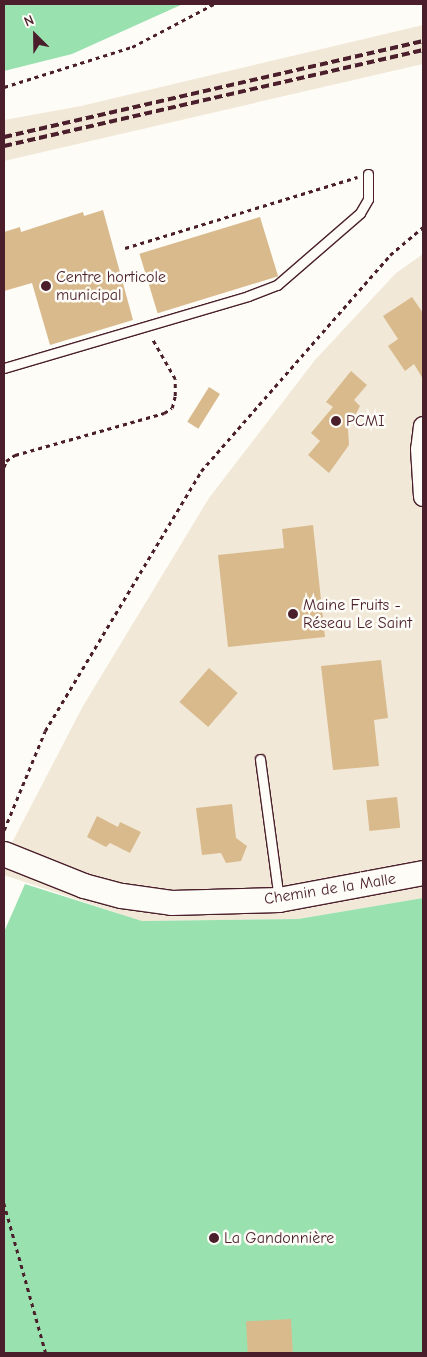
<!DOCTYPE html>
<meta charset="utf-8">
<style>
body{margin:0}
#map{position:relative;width:427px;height:1357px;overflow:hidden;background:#fdfcf7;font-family:"Comic Neue",sans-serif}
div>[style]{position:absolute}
.built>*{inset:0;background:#f2e8d7}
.green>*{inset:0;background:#9ae1b0}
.building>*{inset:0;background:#d9ba8d;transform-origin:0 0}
.path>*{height:2.5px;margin-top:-1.25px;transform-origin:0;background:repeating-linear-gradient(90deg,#4a1f2b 0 4px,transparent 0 8px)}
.roads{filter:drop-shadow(1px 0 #4a1f2b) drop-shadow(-1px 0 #4a1f2b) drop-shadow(0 1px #4a1f2b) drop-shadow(0 -1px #4a1f2b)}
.lane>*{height:9px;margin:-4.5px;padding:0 4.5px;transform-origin:4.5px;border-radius:4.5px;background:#fdfcf7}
.street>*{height:18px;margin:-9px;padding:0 9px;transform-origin:9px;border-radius:9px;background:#fdfcf7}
.secondary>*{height:24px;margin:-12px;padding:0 12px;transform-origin:12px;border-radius:12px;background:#fdfcf7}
.rail>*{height:4px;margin-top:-2px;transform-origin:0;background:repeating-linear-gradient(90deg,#4a1f2b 0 8px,transparent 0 12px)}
.dots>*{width:14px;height:14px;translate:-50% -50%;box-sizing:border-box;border:2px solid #fdfcf7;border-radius:50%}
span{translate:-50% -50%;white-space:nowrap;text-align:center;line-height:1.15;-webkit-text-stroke:5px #fdfcf7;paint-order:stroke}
.poi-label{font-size:16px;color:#4a1f2b}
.left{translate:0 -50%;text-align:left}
.street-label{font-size:16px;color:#4a1f2b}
.frame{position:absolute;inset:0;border:5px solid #4a1f2b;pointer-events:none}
.north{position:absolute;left:10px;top:10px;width:50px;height:50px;-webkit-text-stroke:4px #fdfcf7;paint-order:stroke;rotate:337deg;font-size:14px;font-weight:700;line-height:20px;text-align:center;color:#4a1f2b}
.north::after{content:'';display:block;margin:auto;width:18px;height:22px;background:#4a1f2b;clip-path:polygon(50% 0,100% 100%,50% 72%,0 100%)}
</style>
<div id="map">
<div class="built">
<div style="clip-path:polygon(423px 25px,423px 64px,4px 161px,4px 120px,81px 106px)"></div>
<div style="clip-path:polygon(423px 254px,423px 898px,298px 919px,141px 921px,4px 875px,4px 858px,83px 706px,209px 498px,315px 360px,396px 273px)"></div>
</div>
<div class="green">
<div style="clip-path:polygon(4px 4px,183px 4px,72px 54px,4px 71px)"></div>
<div style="clip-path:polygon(25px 884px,142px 921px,298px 919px,423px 898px,423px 1353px,4px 1353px,4px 932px)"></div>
</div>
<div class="building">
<div style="clip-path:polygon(103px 210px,133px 320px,50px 345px,32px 283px,4px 291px,4px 232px,20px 227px,21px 232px,83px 212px,84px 216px)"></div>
<div style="left:260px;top:217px;width:62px;height:126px;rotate:73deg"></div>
<div style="clip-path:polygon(412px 297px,423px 313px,423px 379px,414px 364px,405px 371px,388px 346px,398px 339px,383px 316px)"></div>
<div style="clip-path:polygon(351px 371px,367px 385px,354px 400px,360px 406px,348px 429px,349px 445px,329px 473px,308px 455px,320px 441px,311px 433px,333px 407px,326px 402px)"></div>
<div style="left:209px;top:387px;width:13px;height:41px;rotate:32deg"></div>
<div style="clip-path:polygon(313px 525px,325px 637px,228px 647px,218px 555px,284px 548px,282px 529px)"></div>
<div style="clip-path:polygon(381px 660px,388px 718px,374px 720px,379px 766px,333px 770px,321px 666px)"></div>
<div style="left:209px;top:668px;width:38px;height:45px;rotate:41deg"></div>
<div style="left:397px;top:797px;width:31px;height:31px;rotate:84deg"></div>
<div style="clip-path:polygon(232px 804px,236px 838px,247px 846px,241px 861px,226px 863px,221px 853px,202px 855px,196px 808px)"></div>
<div style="clip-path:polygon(97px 816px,118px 827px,120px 822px,141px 832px,130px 853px,110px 843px,106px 847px,87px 837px)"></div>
<div style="left:291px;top:1319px;width:34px;height:45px;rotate:87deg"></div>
</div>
<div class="path">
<div style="left:4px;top:87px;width:134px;rotate:-17.4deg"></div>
<div style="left:132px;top:47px;width:93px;rotate:-27.7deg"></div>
<div style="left:125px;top:248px;width:243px;rotate:-17deg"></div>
<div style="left:4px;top:467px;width:6px;rotate:-72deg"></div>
<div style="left:6px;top:461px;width:11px;rotate:-34deg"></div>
<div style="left:15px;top:455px;width:155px;rotate:-15.7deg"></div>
<div style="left:164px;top:413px;width:9px;rotate:-32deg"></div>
<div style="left:172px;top:408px;width:12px;rotate:-76deg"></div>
<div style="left:175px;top:396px;width:17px;rotate:-90deg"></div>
<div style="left:175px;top:379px;width:48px;rotate:-119.7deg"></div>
<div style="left:4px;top:830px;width:107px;rotate:-67.5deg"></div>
<div style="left:45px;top:731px;width:303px;rotate:-59deg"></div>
<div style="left:201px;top:471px;width:287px;rotate:-48.8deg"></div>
<div style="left:390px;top:255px;width:43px;rotate:-40.3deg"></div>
<div style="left:4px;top:1203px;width:156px;rotate:74.4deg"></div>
</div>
<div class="roads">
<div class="lane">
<div style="left:4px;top:368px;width:254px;rotate:-16.4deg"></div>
<div style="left:248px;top:296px;width:31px;rotate:-21deg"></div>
<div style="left:277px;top:285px;width:110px;rotate:-40.9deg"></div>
<div style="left:360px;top:213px;width:16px;rotate:-60deg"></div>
<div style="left:368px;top:199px;width:25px;rotate:-90deg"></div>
<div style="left:260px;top:759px;width:142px;rotate:82.3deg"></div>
</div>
<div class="street">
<div style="left:423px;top:426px;width:23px;rotate:97deg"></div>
<div style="left:420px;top:449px;width:48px;rotate:86.4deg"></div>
</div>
<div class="secondary">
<div style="left:4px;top:854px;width:86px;rotate:21.8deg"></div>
<div style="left:84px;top:886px;width:39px;rotate:15deg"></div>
<div style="left:122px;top:896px;width:50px;rotate:8deg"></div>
<div style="left:172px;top:903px;width:107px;rotate:-1.6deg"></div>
<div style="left:279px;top:900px;width:147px;rotate:-10.6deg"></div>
</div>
</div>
<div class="rail">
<div style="left:4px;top:137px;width:430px;rotate:-12.9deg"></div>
<div style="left:4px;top:146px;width:430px;rotate:-12.9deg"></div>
</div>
<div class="dots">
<div style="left:46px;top:286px;background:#4a1f2b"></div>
<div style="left:336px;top:421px;background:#4a1f2b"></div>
<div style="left:293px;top:614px;background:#4a1f2b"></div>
<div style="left:214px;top:1238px;background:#4a1f2b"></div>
</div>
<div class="poi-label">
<span class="left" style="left:56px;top:286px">Centre horticole<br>municipal</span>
<span class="left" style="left:346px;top:421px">PCMI</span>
<span class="left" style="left:303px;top:614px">Maine Fruits -<br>Réseau Le Saint</span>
<span class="left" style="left:224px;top:1238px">La Gandonnière</span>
</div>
<div class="street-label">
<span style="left:330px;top:889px;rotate:-9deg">Chemin de la Malle</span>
</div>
<div class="frame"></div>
<div class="north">N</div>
</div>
